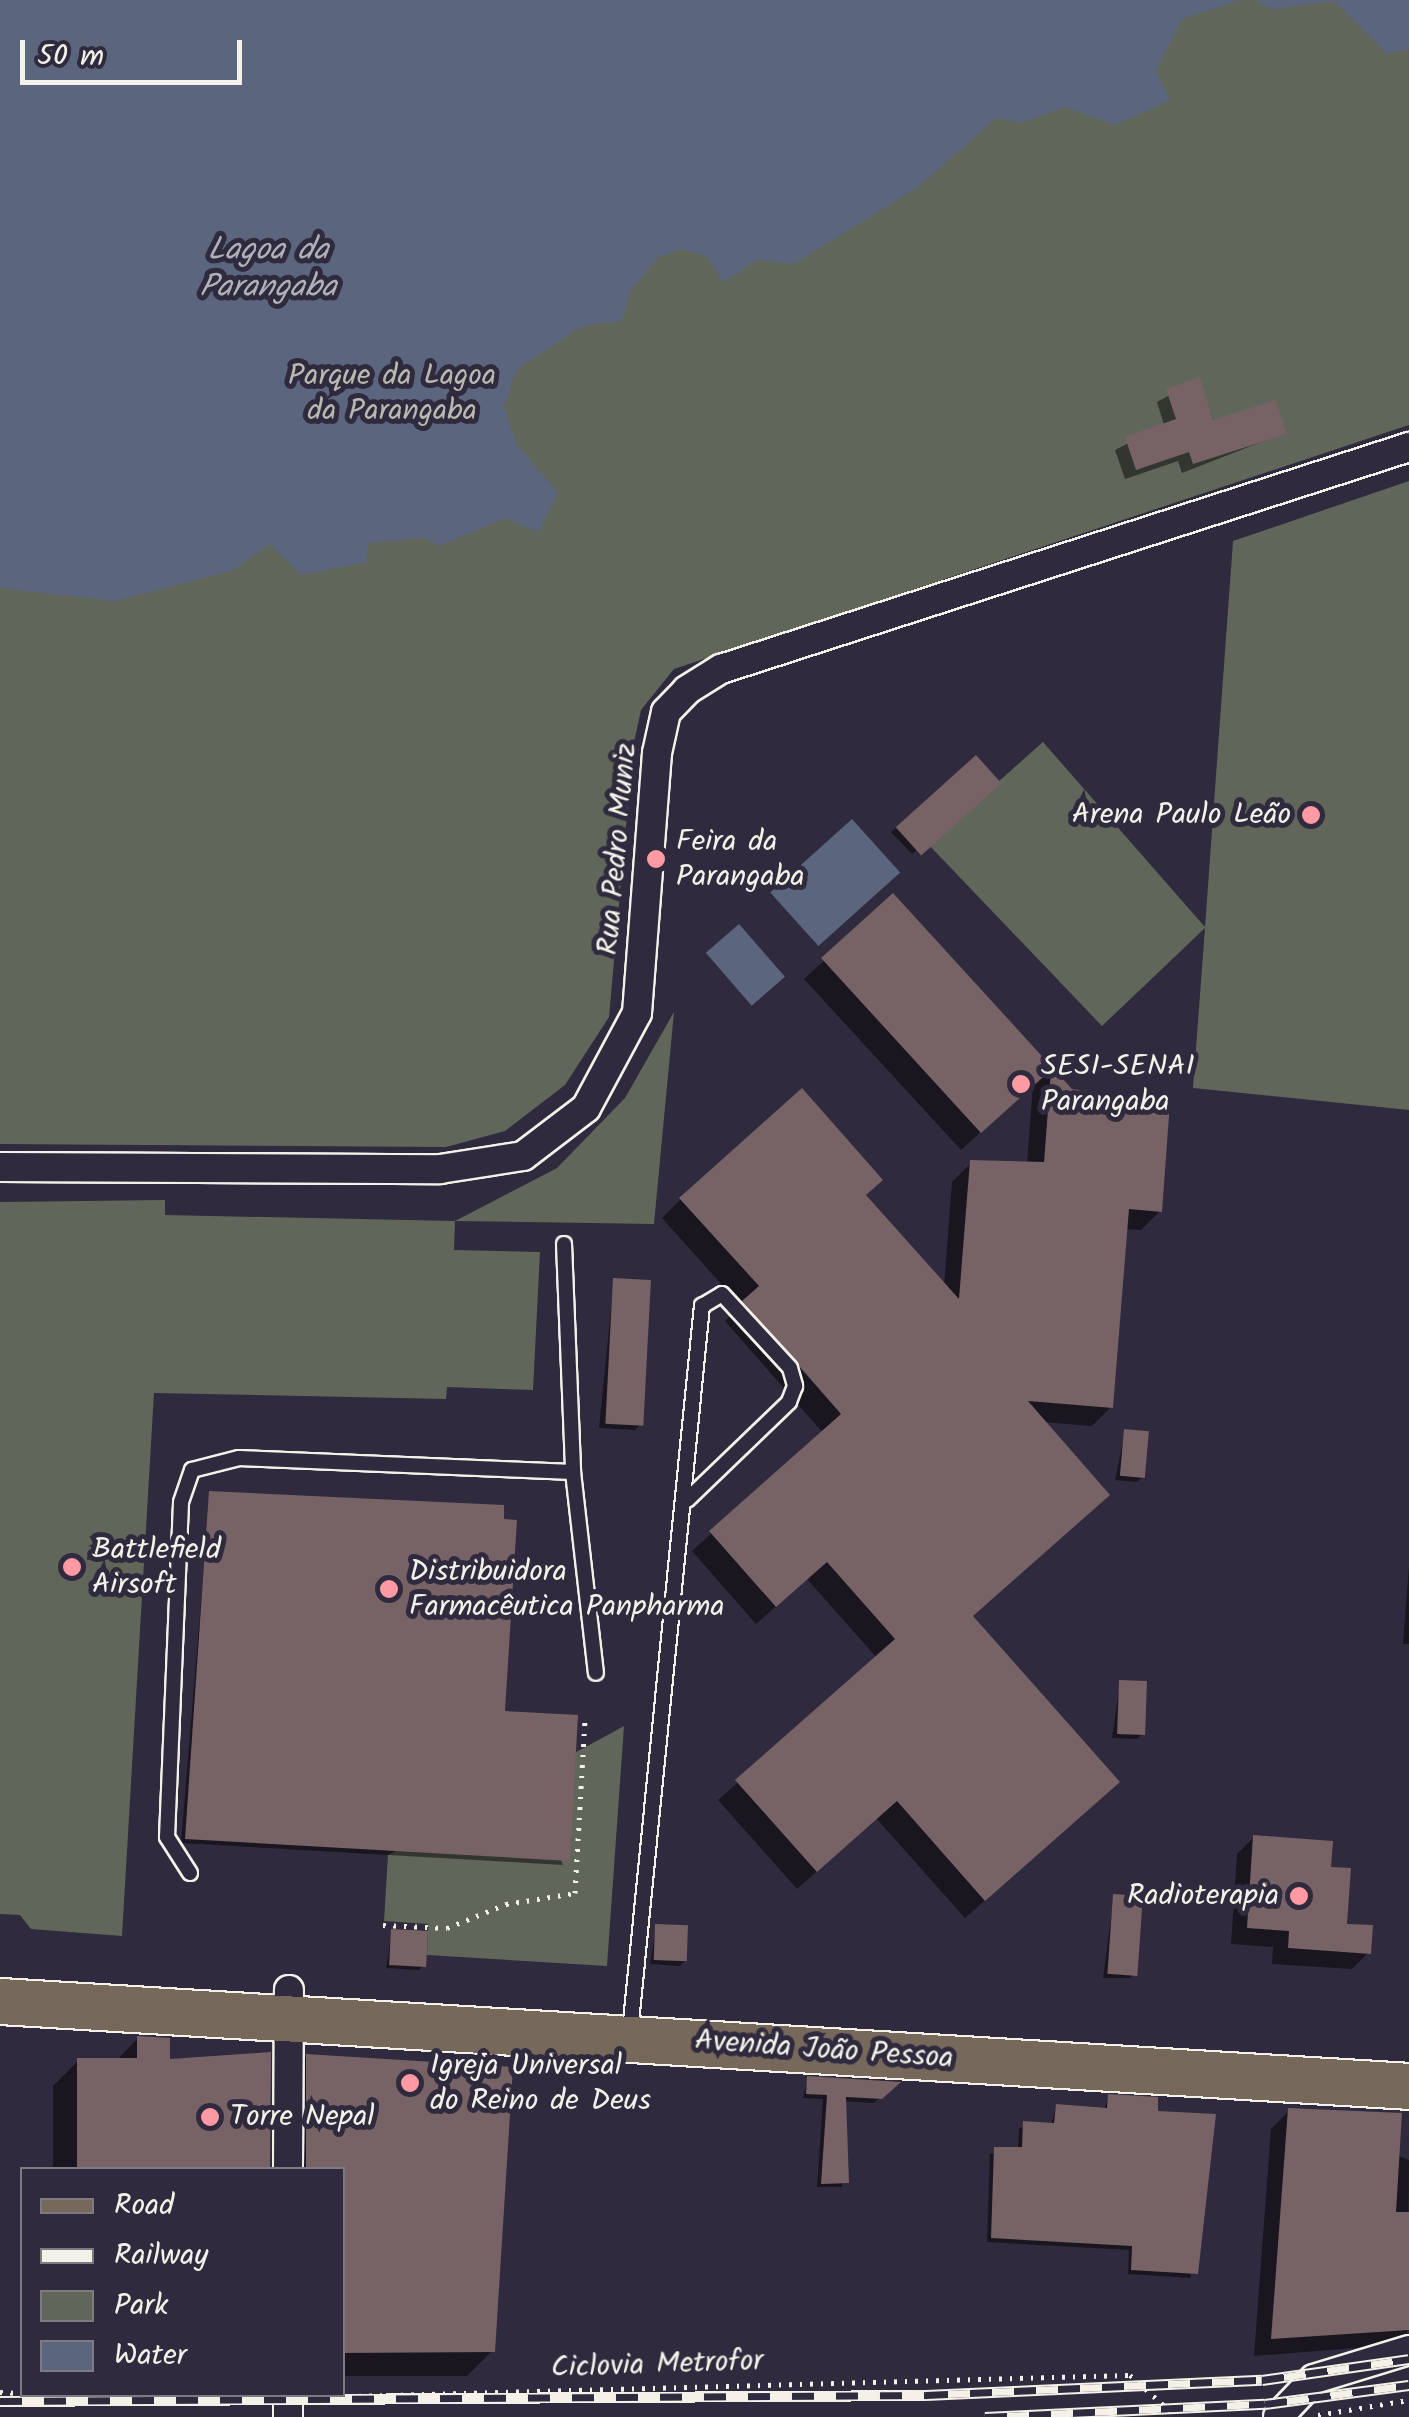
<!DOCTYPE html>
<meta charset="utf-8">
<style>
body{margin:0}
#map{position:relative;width:1409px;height:2417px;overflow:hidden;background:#2f2a3d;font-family:Kalam,sans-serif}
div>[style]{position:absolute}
.green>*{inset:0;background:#606659}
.water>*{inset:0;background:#5b667e;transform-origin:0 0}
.shadow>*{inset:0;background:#0007}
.building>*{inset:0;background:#776265;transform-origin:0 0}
.path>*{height:5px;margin-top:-2.5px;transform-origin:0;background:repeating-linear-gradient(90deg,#f4f1e8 0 2.5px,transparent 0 10.5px)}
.roads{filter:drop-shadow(2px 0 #f4f1e8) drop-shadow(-2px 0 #f4f1e8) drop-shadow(0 2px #f4f1e8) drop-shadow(0 -2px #f4f1e8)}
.lane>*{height:14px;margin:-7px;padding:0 7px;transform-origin:7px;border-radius:7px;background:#2f2a3d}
.street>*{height:28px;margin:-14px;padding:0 14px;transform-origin:14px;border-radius:14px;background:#2f2a3d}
.primary>*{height:45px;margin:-22.5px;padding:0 22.5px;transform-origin:22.5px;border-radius:22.5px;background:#76695c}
.rail>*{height:11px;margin-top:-5.5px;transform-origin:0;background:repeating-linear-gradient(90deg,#2f2a3d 0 22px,#f4f1e8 0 44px);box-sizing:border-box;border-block:2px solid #f4f1e8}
.dots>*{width:28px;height:28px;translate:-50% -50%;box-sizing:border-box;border:5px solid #2f2a3d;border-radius:50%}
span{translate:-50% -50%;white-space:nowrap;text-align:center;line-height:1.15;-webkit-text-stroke:10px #2f2a3d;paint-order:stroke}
.park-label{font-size:30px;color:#b9b9af}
.poi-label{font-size:30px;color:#f4f1e8}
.right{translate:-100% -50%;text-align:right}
.left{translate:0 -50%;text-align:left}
.street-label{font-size:30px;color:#f4f1e8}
.water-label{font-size:32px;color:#afb2b8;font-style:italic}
.legend{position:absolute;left:20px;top:2167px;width:325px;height:230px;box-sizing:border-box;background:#2f2a3d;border:2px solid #7e7a81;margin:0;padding:12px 18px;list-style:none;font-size:30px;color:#f4f1e8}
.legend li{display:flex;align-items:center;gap:20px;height:50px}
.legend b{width:50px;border:2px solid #7e7a81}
.scale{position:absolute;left:20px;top:40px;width:222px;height:45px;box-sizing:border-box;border:5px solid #f4f1e8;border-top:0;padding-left:12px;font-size:30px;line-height:35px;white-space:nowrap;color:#f4f1e8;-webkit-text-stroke:8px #2f2a3d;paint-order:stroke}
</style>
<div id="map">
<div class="green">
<div style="clip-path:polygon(0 0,1409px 0,1409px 425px,674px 669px,641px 710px,633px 747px,609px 1017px,565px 1085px,505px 1131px,446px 1147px,0 1144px)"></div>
<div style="clip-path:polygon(1409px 481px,1409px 1110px,1193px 1088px,1205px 928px,1102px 1026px,928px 844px,1043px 742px,1205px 927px,1233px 541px)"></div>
<div style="clip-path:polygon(674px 1012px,654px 1224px,455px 1221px,454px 1250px,540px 1252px,533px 1390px,447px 1387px,446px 1399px,154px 1393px,122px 1936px,31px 1929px,20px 1915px,0 1914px,0 1202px,165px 1200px,165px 1215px,455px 1221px,557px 1168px,625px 1098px)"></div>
<div style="clip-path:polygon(624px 1726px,607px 1966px,427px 1955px,428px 1924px,384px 1921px,388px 1855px)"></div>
</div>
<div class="water">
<div style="clip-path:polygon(0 0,1241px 0,1182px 19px,1156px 71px,1170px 100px,1115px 125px,1065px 107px,1021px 123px,996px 118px,918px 187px,794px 264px,758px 260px,723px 282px,707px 256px,681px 249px,657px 258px,630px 292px,622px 321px,582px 326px,517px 369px,504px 407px,517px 445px,558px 493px,538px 532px,505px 518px,440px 546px,423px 538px,369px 543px,366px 562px,301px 575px,270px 544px,234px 570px,114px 601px,0 588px)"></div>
<div style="clip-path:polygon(1254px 0,1409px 0,1409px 49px,1387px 54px,1334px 1px,1273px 9px)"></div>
<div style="left:852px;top:819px;width:72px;height:110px;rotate:48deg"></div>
<div style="left:739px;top:924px;width:70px;height:44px;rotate:49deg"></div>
</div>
<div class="shadow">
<div style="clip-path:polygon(1198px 380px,1215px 424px,1284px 433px,1182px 473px,1178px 461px,1125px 479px,1115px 450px,1164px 425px,1157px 402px)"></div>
<div style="clip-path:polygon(976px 758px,993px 788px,912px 854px,891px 832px)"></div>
<div style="clip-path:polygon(893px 897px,1071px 1091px,1160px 1211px,1141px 1230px,1125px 1229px,1111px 1407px,1092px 1426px,1043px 1422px,971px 1617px,1098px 1801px,965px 1918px,876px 1818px,797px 1889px,718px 1800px,877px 1658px,807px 1579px,756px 1624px,692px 1551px,823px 1433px,725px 1321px,741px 1306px,662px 1218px,681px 1199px,863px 1195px,944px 1286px,952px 1182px,971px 1163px,1027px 1164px,1033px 1084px,961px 1150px,804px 979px)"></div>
<div style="clip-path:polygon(614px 1280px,640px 1425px,635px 1430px,599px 1428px)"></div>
<div style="clip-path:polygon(1125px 1432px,1142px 1477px,1137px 1482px,1115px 1480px)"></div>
<div style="clip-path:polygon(210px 1493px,502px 1713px,563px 1865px,181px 1843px)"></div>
<div style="clip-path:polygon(1409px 1566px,1409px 1644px,1403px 1644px)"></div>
<div style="clip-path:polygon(1120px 1682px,1142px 1734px,1137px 1739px,1112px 1738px)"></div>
<div style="clip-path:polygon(1254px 1837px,1328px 1870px,1345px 1926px,1369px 1952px,1352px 1969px,1272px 1964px,1273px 1947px,1231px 1944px,1237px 1854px)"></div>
<div style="clip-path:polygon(1114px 1896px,1135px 1973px,1130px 1978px,1103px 1978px)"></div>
<div style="clip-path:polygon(656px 1927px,685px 1961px,680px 1966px,650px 1964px)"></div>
<div style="clip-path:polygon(392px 1932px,424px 1965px,419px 1970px,386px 1968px)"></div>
<div style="clip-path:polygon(138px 2038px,167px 2062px,268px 2170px,53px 2170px,53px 2086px,78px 2061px,116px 2061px)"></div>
<div style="clip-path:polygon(307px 2056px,492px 2351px,467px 2376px,342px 2376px,342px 2170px,281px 2170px,282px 2082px)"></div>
<div style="clip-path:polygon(808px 2079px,895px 2084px,874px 2103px,844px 2101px,842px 2187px,817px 2187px,823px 2099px,803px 2098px)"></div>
<div style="clip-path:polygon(1109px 2097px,1156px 2114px,1191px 2278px,1128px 2274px,1129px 2250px,987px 2242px,990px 2154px,1018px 2150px,1019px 2128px,1051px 2125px,1056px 2107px,1104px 2110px)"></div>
<div style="clip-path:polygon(1289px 2111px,1409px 2160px,1407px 2344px,1254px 2356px,1271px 2129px)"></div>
</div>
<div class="building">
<div style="clip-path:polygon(1200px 377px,1213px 420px,1276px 400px,1287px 434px,1193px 464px,1189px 452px,1136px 470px,1125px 437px,1176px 419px,1166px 389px)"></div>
<div style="left:976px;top:755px;width:38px;height:108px;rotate:48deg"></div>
<div style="clip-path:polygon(893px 893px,1072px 1089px,1170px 1102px,1162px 1212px,1129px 1209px,1113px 1408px,1028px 1401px,1110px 1495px,973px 1616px,1120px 1782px,985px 1901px,897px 1801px,817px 1872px,735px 1780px,895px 1639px,827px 1562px,776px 1607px,709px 1531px,841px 1414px,742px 1301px,759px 1286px,679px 1198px,802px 1088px,883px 1180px,866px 1195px,959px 1299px,970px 1160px,1044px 1162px,1051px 1070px,981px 1133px,821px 958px)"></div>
<div style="left:613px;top:1278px;width:38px;height:146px;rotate:3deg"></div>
<div style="left:1124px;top:1429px;width:25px;height:47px;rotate:5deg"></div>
<div style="clip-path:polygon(209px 1491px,504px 1505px,504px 1519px,517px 1520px,505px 1711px,578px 1715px,570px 1861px,185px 1839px)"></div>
<div style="left:1119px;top:1680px;width:28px;height:54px;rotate:2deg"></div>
<div style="clip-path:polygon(1253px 1835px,1333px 1841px,1331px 1867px,1351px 1868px,1347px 1924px,1373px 1925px,1371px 1954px,1288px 1948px,1289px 1931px,1247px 1928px)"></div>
<div style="left:1113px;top:1894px;width:30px;height:80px;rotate:4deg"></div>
<div style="left:655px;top:1924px;width:33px;height:36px;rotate:2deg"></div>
<div style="left:391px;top:1929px;width:37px;height:36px;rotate:3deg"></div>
<div style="clip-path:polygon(137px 2036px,170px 2038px,170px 2059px,271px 2052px,270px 2170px,77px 2170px,77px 2058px,137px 2058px)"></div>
<div style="clip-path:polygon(306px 2054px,513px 2067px,495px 2352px,342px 2353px,342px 2170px,306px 2170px)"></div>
<div style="clip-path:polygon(807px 2076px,901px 2082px,882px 2099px,846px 2097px,849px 2183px,821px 2184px,827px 2095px,806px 2094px)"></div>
<div style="clip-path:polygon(1108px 2094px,1158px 2097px,1158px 2111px,1216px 2114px,1198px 2274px,1131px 2270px,1132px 2246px,991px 2238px,994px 2147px,1022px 2147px,1023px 2121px,1054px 2123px,1056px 2104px,1107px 2108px)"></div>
<div style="clip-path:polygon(1288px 2108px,1402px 2113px,1396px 2212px,1409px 2212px,1409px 2330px,1271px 2339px)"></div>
</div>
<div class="path">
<div style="left:383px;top:1925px;width:64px;rotate:2.7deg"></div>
<div style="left:447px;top:1928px;width:64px;rotate:-22.1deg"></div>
<div style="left:506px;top:1904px;width:70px;rotate:-9.1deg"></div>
<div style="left:575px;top:1893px;width:171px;rotate:-86.7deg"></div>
<div style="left:0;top:2392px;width:22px;rotate:3deg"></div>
<div style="left:123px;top:2394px;width:138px;rotate:1.2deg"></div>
<div style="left:317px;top:2397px;width:813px;rotate:-1.55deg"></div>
<div style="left:1130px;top:2375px;width:63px;rotate:41.8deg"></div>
<div style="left:1318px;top:2415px;width:92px;rotate:-9.4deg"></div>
</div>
<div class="roads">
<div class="lane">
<div style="left:564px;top:1244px;width:228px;rotate:87.7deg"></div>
<div style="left:190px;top:1873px;width:43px;rotate:-122.6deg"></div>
<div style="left:167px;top:1837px;width:335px;rotate:-87.6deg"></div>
<div style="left:181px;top:1502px;width:34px;rotate:-71deg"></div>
<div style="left:192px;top:1470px;width:49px;rotate:-14.3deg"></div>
<div style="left:239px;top:1458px;width:334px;rotate:2.4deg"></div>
<div style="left:573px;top:1472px;width:202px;rotate:83.5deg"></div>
<div style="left:630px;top:2032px;width:730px;rotate:-84.34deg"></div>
<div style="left:702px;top:1306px;width:23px;rotate:-31deg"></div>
<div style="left:722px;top:1294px;width:100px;rotate:47.4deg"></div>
<div style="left:790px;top:1368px;width:19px;rotate:74deg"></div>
<div style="left:795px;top:1386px;width:17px;rotate:111deg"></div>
<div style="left:789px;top:1402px;width:141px;rotate:136.1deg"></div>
</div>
<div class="street">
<div style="left:0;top:1167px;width:440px;rotate:0.3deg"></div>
<div style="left:440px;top:1169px;width:84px;rotate:-8.9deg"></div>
<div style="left:523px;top:1156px;width:79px;rotate:-37.3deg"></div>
<div style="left:586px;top:1108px;width:108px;rotate:-61.8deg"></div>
<div style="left:637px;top:1013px;width:261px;rotate:-85.6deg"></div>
<div style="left:657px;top:753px;width:42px;rotate:-77.6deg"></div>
<div style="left:666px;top:712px;width:30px;rotate:-46deg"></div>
<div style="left:687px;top:690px;width:40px;rotate:-32deg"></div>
<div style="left:721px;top:669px;width:723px;rotate:-17.88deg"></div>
<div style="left:288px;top:2170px;width:180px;rotate:-89.7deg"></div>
<div style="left:288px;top:2394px;width:23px;rotate:90deg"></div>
<div style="left:1278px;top:2417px;width:52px;rotate:-46.5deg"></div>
<div style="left:1314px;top:2379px;width:99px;rotate:-17deg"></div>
</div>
<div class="primary">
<div style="left:0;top:2001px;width:1412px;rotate:3.45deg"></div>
</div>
</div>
<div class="rail">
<div style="left:0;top:2401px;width:926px;rotate:-0.37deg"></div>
<div style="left:926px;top:2395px;width:336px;rotate:-2.6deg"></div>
<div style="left:1262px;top:2380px;width:148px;rotate:-8.1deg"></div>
<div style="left:985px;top:2417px;width:280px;rotate:-2.7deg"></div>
<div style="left:1265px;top:2404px;width:145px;rotate:-7.5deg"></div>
</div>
<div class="dots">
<div style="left:1311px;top:815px;background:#ff9aa2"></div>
<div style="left:656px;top:859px;background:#ff9aa2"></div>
<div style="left:1021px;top:1084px;background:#ff9aa2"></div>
<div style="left:72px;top:1567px;background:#ff9aa2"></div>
<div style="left:389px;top:1589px;background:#ff9aa2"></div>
<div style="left:1299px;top:1896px;background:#ff9aa2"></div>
<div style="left:410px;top:2083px;background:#ff9aa2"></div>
<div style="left:210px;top:2117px;background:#ff9aa2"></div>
</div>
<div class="park-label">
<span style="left:392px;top:393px">Parque da Lagoa<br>da Parangaba</span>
</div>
<div class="poi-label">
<span class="right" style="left:1291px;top:815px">Arena Paulo Leão</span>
<span class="left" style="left:676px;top:859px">Feira da<br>Parangaba</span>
<span class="left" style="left:1041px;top:1084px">SESI-SENAI<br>Parangaba</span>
<span class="left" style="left:92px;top:1567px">Battlefield<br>Airsoft</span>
<span class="left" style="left:409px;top:1589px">Distribuidora<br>Farmacêutica Panpharma</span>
<span class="right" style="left:1279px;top:1896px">Radioterapia</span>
<span class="left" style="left:430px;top:2083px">Igreja Universal<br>do Reino de Deus</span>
<span class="left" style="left:230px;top:2117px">Torre Nepal</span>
</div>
<div class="street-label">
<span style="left:618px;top:849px;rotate:-85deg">Rua Pedro Muniz</span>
<span style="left:824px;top:2050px;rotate:4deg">Avenida João Pessoa</span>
<span style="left:657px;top:2365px;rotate:-2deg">Ciclovia Metrofor</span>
</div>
<div class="water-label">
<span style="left:268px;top:270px">Lagoa da<br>Parangaba</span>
</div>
<ul class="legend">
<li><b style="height:12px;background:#76695c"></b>Road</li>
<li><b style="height:12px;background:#f4f1e8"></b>Railway</li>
<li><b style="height:28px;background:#606659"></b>Park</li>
<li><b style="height:28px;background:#5b667e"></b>Water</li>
</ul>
<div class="scale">50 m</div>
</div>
